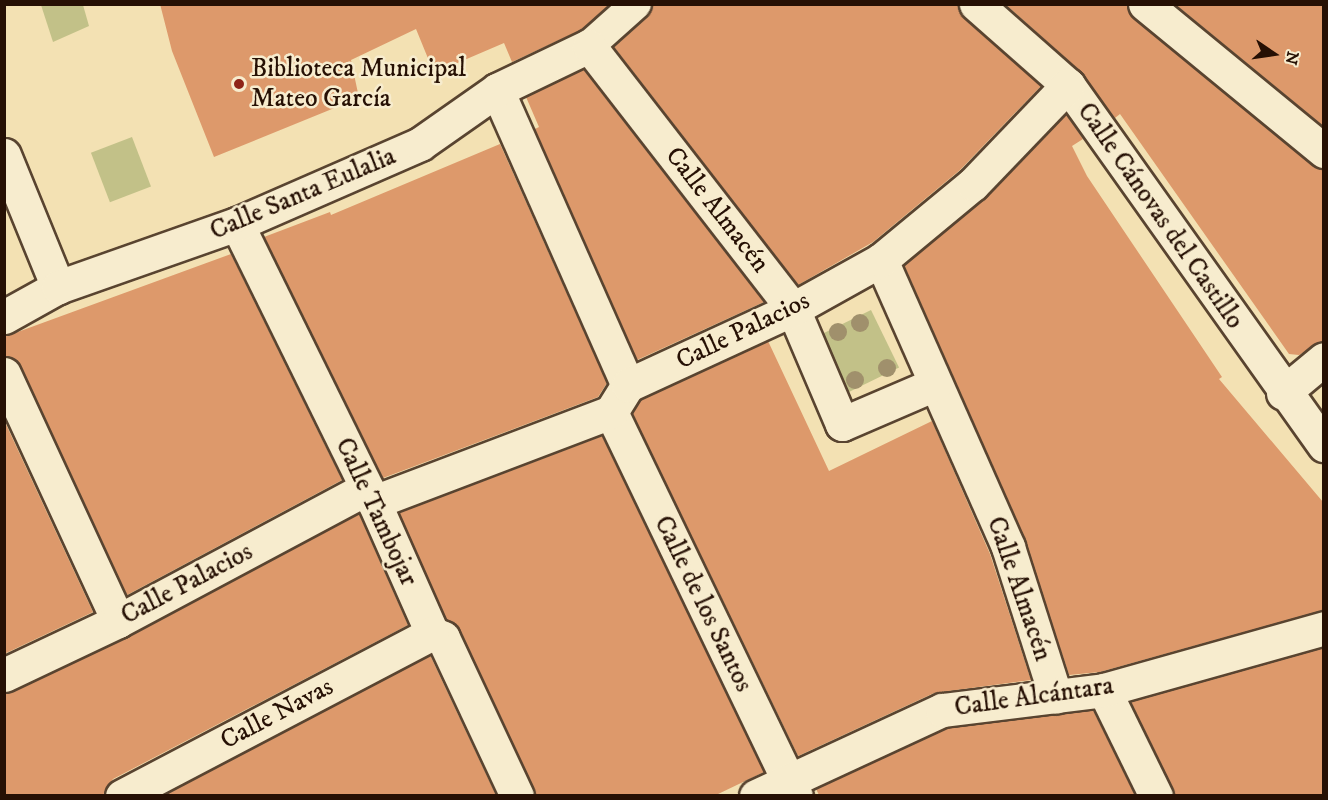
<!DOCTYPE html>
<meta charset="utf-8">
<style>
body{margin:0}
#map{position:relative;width:1328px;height:800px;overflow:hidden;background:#f3e1b3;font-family:"IM FELL DW Pica",serif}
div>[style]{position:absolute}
.green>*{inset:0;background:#c2c188;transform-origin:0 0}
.building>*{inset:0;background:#dd996b}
.roads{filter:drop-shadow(2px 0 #594430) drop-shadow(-2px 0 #594430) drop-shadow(0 2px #594430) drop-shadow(0 -2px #594430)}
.pedestrian>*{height:30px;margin:-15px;padding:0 15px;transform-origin:15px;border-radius:15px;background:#f7ecce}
.minor>*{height:33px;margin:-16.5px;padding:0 16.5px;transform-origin:16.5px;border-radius:16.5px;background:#f7ecce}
.tertiary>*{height:33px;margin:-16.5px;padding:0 16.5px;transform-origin:16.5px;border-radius:16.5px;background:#f7ecce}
.trees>*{width:18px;height:18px;margin:-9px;border-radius:50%;background:#a0906c}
.dots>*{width:16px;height:16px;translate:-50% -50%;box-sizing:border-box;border:3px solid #f7ecce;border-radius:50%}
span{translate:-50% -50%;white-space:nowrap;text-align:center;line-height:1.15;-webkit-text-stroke:5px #f7ecce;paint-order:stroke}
.poi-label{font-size:26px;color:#261004}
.left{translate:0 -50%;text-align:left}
.street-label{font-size:26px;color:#261004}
.frame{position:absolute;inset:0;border:6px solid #261004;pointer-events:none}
.north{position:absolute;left:1244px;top:24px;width:60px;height:60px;-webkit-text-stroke:4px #f7ecce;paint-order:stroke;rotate:103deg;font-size:16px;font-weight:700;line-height:24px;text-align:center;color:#261004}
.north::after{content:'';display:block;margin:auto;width:21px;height:27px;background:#261004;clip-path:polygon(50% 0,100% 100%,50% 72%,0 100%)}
</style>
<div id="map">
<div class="green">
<div style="clip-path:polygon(41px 5px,83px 5px,89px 26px,53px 42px)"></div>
<div style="left:132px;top:137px;width:53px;height:44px;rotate:69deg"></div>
<div style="left:871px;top:310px;width:64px;height:58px;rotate:64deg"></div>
</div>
<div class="building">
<div style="clip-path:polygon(160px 4px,610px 4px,583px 29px,512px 62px,504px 43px,434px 73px,416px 29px,351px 60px,359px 98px,214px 157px,172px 51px)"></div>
<div style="clip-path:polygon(653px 4px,958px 4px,964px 18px,1041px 86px,960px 170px,873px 242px,798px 285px,614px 47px,647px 17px)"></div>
<div style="clip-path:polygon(1005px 4px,1127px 4px,1133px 18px,1312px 165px,1323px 169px,1323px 341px,1299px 355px,1289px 354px,1120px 114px,1115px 118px,1080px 71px)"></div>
<div style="clip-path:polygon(1175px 4px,1323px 4px,1323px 126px)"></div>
<div style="clip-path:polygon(583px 69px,764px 302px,637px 360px,535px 129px,539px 127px,526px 97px)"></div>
<div style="clip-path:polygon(1066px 114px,1083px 139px,1072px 146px,1087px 176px,1222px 377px,1219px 379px,1323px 502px,1323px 610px,1100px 672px,1069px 675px,1025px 540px,904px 265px,987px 197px)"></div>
<div style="clip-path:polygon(500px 144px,607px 383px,598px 397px,383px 478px,264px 237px,330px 212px,331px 215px)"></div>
<div style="clip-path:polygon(231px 254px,342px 480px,127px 595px,21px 366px,4px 355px,4px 337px)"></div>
<div style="clip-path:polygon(768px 341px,829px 471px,932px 421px,990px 554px,1031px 680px,934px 693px,798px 756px,632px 413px,641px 400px)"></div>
<div style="clip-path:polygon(4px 420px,93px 612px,4px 654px)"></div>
<div style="clip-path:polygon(602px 436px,764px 772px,716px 795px,535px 795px,460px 630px,446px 619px,399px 513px)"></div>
<div style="clip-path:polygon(359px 514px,408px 625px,113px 779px,103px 795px,4px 795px,4px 693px,127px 638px)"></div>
<div style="clip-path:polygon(1323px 648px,1323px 795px,1174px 795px,1131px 702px)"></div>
<div style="clip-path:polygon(430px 655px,496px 795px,163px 795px)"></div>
<div style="clip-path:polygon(1093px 710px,1135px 795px,819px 795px,816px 789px,947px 728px)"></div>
</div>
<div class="roads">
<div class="pedestrian">
<div style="left:589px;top:46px;width:63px;rotate:-41.8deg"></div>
</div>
<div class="minor">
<div style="left:976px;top:4px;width:123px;rotate:41.4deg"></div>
<div style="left:1068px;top:85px;width:442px;rotate:54.6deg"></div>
<div style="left:497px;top:90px;width:323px;rotate:66.1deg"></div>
<div style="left:4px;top:155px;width:143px;rotate:67.8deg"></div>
<div style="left:237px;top:224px;width:310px;rotate:63.8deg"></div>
<div style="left:374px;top:502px;width:143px;rotate:66.1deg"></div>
<div style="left:432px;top:633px;width:12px;rotate:24deg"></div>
<div style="left:443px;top:638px;width:174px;rotate:64.9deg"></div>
<div style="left:881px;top:260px;width:314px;rotate:66.1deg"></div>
<div style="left:1008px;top:547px;width:157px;rotate:72.3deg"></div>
<div style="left:4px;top:317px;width:62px;rotate:-29.1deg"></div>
<div style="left:58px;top:287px;width:190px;rotate:-19.4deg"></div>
<div style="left:237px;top:224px;width:200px;rotate:-23.6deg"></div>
<div style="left:420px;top:144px;width:94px;rotate:-35deg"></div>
<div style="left:497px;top:90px;width:102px;rotate:-25.6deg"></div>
<div style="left:589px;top:46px;width:333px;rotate:52.2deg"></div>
<div style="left:793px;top:309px;width:125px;rotate:66.9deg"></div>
<div style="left:842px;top:424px;width:101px;rotate:-23.3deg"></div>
<div style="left:4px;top:374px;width:272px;rotate:65.2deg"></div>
<div style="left:1283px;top:393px;width:53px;rotate:-39.7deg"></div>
<div style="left:611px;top:412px;width:426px;rotate:64.3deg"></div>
<div style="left:374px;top:502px;width:254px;rotate:-20.8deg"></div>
<div style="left:611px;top:412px;width:32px;rotate:-58deg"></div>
<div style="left:628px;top:385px;width:182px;rotate:-24.7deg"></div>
<div style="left:793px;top:309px;width:101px;rotate:-29.1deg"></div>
<div style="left:881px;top:260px;width:119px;rotate:-39.6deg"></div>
<div style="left:973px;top:184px;width:137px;rotate:-46.2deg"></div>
<div style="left:4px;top:675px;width:126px;rotate:-25.3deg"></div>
<div style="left:118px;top:621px;width:282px;rotate:-28.1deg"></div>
<div style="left:1104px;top:690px;width:118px;rotate:63.9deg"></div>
<div style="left:122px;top:796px;width:350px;rotate:-27.7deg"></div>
<div style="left:756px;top:796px;width:205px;rotate:-24.8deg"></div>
<div style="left:942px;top:710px;width:163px;rotate:-7deg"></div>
<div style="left:1104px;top:690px;width:229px;rotate:-15.7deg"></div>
</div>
<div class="tertiary">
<div style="left:1145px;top:4px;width:232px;rotate:39.4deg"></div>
</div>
</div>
<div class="trees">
<div style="left:860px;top:323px"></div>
<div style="left:838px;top:332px"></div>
<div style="left:887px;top:368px"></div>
<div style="left:855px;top:380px"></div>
</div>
<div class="dots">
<div style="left:239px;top:84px;background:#8f2418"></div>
</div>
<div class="poi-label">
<span class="left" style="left:251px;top:84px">Biblioteca Municipal<br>Mateo García</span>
</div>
<div class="street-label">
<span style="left:303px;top:194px;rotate:-23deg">Calle Santa Eulalia</span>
<span style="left:717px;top:210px;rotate:52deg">Calle Almacén</span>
<span style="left:1160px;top:216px;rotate:55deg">Calle Cánovas del Castillo</span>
<span style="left:743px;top:331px;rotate:-26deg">Calle Palacios</span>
<span style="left:376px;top:512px;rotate:65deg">Calle Tambojar</span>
<span style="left:187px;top:584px;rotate:-28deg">Calle Palacios</span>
<span style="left:1019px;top:589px;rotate:71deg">Calle Almacén</span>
<span style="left:703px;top:604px;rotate:64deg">Calle de los Santos</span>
<span style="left:1034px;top:697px;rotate:-8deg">Calle Alcántara</span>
<span style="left:277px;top:714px;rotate:-28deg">Calle Navas</span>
</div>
<div class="frame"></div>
<div class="north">N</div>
</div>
